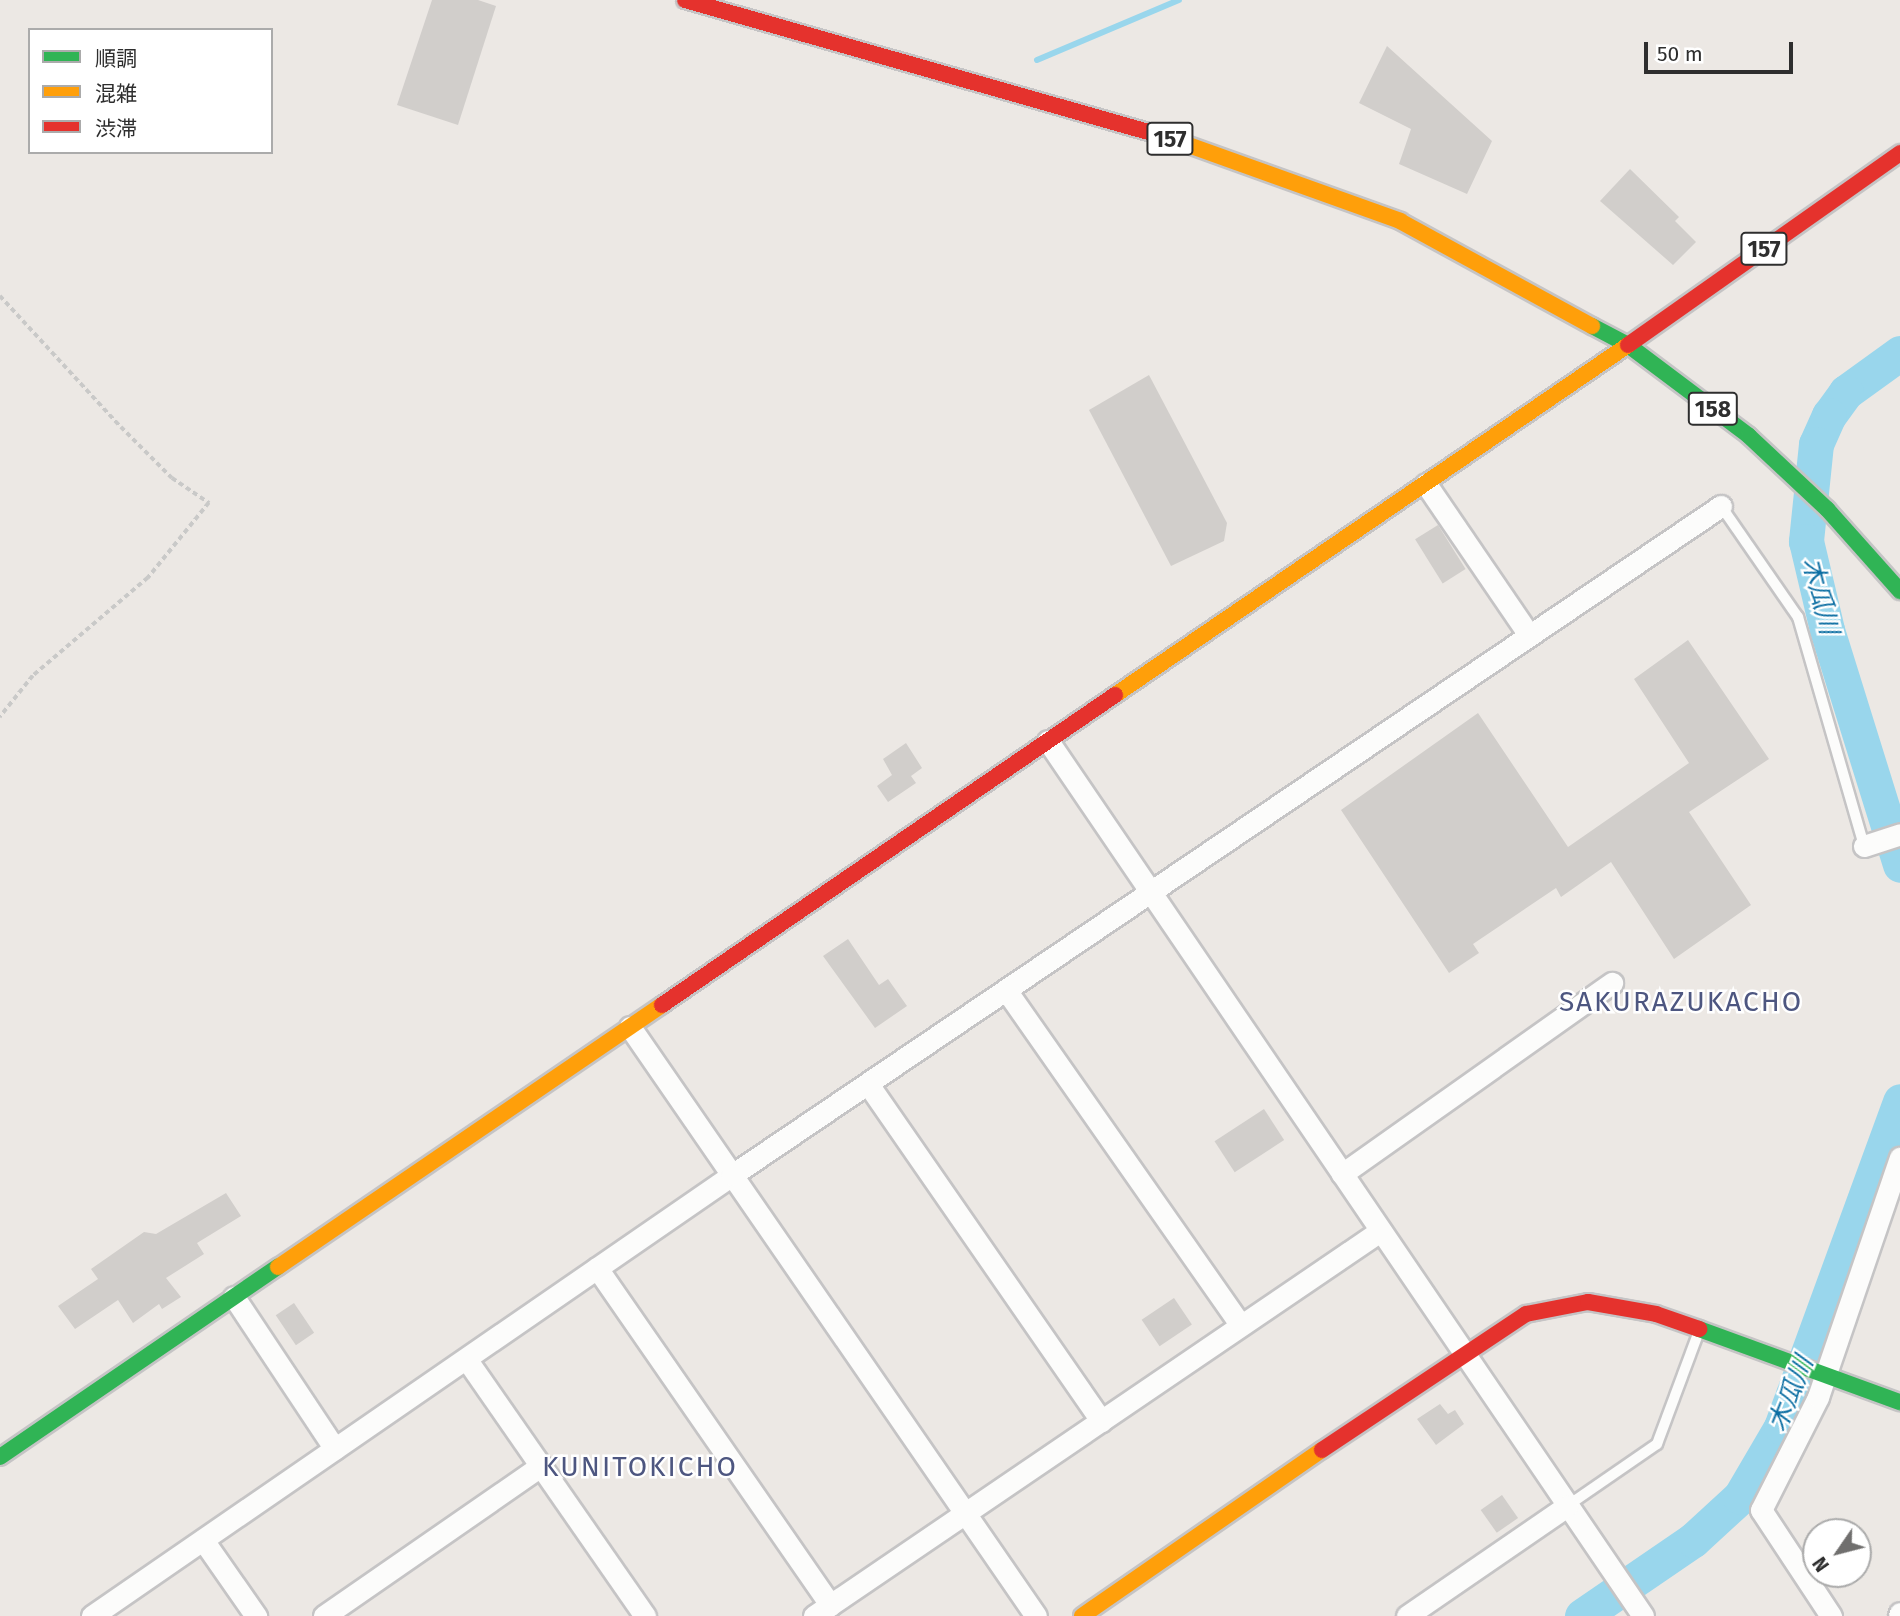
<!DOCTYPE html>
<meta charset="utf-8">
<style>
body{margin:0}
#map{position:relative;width:1900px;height:1616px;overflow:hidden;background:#ece8e4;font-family:"Fira Sans","Noto Sans JP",sans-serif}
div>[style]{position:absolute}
.stream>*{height:6px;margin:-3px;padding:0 3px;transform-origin:3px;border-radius:3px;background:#99d6ec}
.river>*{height:35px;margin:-17.5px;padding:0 17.5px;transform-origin:17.5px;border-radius:17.5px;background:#99d6ec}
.building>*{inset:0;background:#d1cecb;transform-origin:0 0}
.path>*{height:3.5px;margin-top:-1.75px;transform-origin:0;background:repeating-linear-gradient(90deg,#c9c9c8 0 5px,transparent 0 8.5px)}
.roads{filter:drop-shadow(2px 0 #c5c4c5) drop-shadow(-2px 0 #c5c4c5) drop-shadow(0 2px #c5c4c5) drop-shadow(0 -2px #c5c4c5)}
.lane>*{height:10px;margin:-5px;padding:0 5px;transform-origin:5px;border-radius:5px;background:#fcfcfb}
.street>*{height:21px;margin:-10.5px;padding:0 10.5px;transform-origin:10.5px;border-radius:10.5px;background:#fcfcfb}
.fast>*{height:16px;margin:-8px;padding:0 8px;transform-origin:8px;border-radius:8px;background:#30b455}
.slow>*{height:16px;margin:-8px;padding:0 8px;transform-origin:8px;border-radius:8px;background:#ff9f0a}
.jam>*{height:16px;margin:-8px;padding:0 8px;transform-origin:8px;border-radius:8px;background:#e5322d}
span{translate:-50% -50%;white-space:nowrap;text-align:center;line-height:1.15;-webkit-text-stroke:5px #fff;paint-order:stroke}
.shield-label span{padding:2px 5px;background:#fff;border:2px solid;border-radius:5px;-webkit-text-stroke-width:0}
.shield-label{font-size:23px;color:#2e2e2e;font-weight:700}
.water-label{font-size:26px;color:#0d6fa3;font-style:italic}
.quarter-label{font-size:28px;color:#4d5680;letter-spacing:2px}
.legend{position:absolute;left:28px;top:28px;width:245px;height:126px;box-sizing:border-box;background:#fff;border:2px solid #ababab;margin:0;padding:9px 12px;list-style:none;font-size:21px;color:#2e2e2e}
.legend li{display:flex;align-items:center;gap:14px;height:35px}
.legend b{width:35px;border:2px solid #ababab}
.north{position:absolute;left:1802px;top:1518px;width:70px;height:70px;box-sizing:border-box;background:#fff;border:2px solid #ababab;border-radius:50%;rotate:235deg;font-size:19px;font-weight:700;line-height:28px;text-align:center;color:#2e2e2e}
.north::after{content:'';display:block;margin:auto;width:24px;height:32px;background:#706f6e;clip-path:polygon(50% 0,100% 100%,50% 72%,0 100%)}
.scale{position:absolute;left:1644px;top:42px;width:149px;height:32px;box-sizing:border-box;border:4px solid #2e2e2e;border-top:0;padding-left:9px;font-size:21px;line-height:24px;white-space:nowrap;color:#2e2e2e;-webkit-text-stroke:5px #fff;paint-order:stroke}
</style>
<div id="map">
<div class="stream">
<div style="left:1037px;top:60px;width:154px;rotate:-22.9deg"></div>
</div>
<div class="river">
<div style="left:1900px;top:353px;width:67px;rotate:144.2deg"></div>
<div style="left:1846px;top:392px;width:29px;rotate:126deg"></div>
<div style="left:1829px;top:415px;width:32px;rotate:114deg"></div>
<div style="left:1816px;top:444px;width:98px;rotate:95.9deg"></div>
<div style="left:1806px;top:541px;width:91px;rotate:76.7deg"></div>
<div style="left:1827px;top:630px;width:246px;rotate:72.7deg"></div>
<div style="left:1582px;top:1616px;width:135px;rotate:-34.4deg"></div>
<div style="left:1693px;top:1540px;width:64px;rotate:-42.5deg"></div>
<div style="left:1740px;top:1497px;width:81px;rotate:-59.6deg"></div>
<div style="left:1781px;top:1427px;width:347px;rotate:-69.9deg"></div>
</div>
<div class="building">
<div style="clip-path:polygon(432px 0,478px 0,496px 6px,458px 125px,397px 105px)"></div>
<div style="clip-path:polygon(1387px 46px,1492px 141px,1467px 194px,1399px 164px,1411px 129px,1359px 103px)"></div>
<div style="clip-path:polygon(1630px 169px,1679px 217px,1675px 221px,1696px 242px,1673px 265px,1600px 201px)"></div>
<div style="clip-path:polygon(1149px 375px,1227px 523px,1224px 541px,1171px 566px,1089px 410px)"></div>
<div style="left:1438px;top:525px;width:52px;height:27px;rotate:58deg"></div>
<div style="clip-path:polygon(1688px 640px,1769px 759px,1689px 812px,1751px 905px,1674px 959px,1611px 862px,1561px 897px,1556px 888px,1473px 944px,1479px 953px,1449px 973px,1341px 810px,1478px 713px,1568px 847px,1689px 763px,1634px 679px)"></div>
<div style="clip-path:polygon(906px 743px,922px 768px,911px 776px,916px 783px,888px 802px,877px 786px,892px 775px,883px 759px)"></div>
<div style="clip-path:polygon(848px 939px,879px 985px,888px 979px,907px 1006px,875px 1028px,823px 956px)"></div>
<div style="left:1264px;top:1109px;width:37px;height:59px;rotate:57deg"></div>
<div style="clip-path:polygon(226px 1193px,241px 1216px,197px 1243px,204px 1254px,166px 1278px,181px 1297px,162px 1309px,159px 1304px,133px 1323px,118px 1300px,75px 1329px,58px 1306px,98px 1279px,91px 1269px,144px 1232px,156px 1234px)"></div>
<div style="left:1174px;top:1298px;width:32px;height:39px;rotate:56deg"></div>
<div style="left:294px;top:1303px;width:36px;height:22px;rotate:56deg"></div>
<div style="clip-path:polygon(1440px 1404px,1448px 1414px,1455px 1410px,1464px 1424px,1436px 1445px,1417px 1419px)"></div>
<div style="left:1502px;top:1495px;width:28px;height:26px;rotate:55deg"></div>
</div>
<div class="path">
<div style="left:0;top:296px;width:178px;rotate:47.3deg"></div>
<div style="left:121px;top:427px;width:72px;rotate:45deg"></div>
<div style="left:172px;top:478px;width:45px;rotate:34deg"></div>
<div style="left:209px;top:503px;width:97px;rotate:129.1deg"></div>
<div style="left:148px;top:578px;width:151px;rotate:139.6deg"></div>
<div style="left:33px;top:676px;width:53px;rotate:128.8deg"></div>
</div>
<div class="roads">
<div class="lane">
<div style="left:1721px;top:506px;width:135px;rotate:55.3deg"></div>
<div style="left:1798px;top:617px;width:238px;rotate:73.9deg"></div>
<div style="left:1567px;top:1506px;width:109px;rotate:-34.6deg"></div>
<div style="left:1657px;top:1444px;width:121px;rotate:-69.6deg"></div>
</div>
<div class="street">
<div style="left:1426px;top:484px;width:183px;rotate:55.7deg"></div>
<div style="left:1048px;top:741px;width:1058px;rotate:55.78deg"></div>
<div style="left:1864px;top:846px;width:38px;rotate:-18deg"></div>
<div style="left:1006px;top:990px;width:409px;rotate:55deg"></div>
<div style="left:630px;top:1027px;width:715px;rotate:55.42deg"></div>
<div style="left:868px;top:1084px;width:410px;rotate:55.3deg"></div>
<div style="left:1342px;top:1174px;width:331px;rotate:-35.3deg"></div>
<div style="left:597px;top:1268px;width:410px;rotate:55.3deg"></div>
<div style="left:234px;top:1297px;width:182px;rotate:56.4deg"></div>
<div style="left:467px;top:1360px;width:312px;rotate:55.2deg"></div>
<div style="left:203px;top:1540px;width:93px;rotate:55.1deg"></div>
<div style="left:92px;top:1616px;width:777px;rotate:-34.57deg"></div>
<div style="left:732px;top:1175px;width:1194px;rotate:-34.08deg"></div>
<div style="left:324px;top:1616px;width:264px;rotate:-34.7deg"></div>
<div style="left:814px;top:1616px;width:685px;rotate:-34.22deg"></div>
<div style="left:1407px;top:1616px;width:194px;rotate:-34.5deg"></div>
<div style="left:1831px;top:1616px;width:127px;rotate:-123.4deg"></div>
<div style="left:1761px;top:1510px;width:127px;rotate:-63.2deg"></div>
<div style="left:1818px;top:1397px;width:253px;rotate:-71.1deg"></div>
<div style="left:1899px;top:1616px;width:3px;rotate:-72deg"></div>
</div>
<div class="fast">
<div style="left:1592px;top:326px;width:41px;rotate:27.8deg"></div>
<div style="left:1628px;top:345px;width:151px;rotate:36.9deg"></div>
<div style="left:1749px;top:436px;width:107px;rotate:43.1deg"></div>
<div style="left:1827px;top:509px;width:110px;rotate:48.3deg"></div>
<div style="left:1699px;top:1329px;width:214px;rotate:20deg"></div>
<div style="left:0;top:1457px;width:337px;rotate:-34.4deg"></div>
</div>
<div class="slow">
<div style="left:1166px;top:137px;width:249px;rotate:19.7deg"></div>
<div style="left:1400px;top:221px;width:219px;rotate:28.7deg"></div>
<div style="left:1115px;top:695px;width:621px;rotate:-34.3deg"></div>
<div style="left:278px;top:1267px;width:465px;rotate:-34.3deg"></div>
<div style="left:1082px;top:1616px;width:292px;rotate:-34.7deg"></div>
</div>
<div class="jam">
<div style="left:685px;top:0;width:500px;rotate:15.9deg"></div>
<div style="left:1628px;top:345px;width:333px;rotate:-35.2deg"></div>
<div style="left:662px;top:1005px;width:549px;rotate:-34.38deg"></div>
<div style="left:1322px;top:1450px;width:245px;rotate:-33.7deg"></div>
<div style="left:1526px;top:1314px;width:63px;rotate:-11deg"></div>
<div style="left:1588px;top:1302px;width:69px;rotate:10deg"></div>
<div style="left:1656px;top:1314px;width:46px;rotate:19.2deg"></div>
</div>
</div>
<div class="shield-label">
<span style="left:1170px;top:139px">157</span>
<span style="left:1764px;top:249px">157</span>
<span style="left:1713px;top:409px">158</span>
</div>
<div class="water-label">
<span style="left:1820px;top:596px;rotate:76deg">木瓜川</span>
<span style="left:1791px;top:1394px;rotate:-68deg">木瓜川</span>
</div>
<div class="quarter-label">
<span style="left:1681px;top:1002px">SAKURAZUKACHO</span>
<span style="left:640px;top:1467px">KUNITOKICHO</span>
</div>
<ul class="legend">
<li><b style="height:9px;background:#30b455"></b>順調</li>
<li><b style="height:9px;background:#ff9f0a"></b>混雑</li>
<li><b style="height:9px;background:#e5322d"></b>渋滞</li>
</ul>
<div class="north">N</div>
<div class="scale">50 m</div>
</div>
